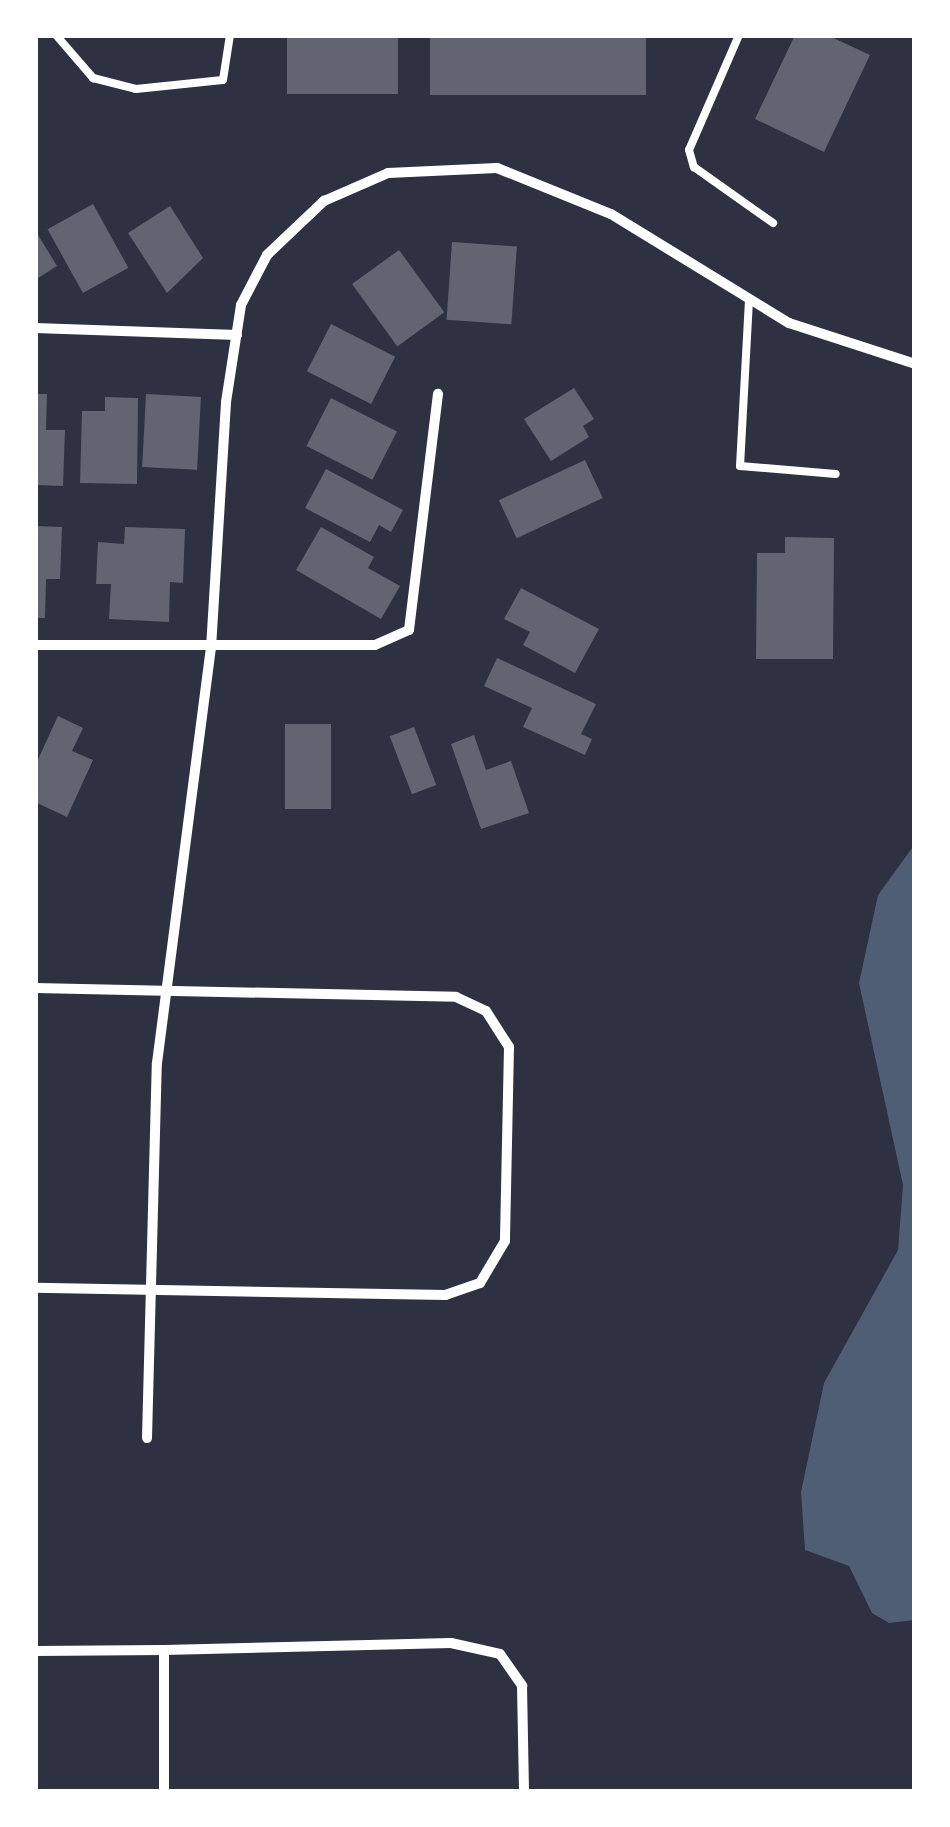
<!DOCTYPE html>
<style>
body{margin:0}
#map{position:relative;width:950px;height:1827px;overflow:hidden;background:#2d3142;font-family:"Space Grotesk",sans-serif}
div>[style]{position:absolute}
.water>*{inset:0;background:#4f5d75}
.building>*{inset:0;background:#626471;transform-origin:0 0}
.service>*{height:8px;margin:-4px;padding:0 4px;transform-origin:4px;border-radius:4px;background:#fff}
.minor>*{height:10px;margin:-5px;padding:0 5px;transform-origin:5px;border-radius:5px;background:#fff}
span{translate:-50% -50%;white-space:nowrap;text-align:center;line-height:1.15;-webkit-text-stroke:8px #fff;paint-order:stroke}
.frame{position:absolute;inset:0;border:38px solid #fff;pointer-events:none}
</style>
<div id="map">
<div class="water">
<div style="clip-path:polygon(915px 844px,915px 1620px,889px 1623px,872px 1613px,849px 1566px,805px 1550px,801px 1492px,824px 1383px,898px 1250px,903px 1185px,859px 983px,878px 895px)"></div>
</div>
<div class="building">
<div style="left:287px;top:35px;width:111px;height:59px"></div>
<div style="left:430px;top:35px;width:216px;height:60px"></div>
<div style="clip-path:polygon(795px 35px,827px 35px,870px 55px,824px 152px,755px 119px)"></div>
<div style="left:93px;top:204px;width:73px;height:52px;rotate:61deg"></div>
<div style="clip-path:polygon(170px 206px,203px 258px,167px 293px,128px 233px)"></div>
<div style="clip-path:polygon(35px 230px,57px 266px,35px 280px)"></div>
<div style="left:452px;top:242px;width:65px;height:78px;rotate:4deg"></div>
<div style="left:399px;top:250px;width:77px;height:58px;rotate:54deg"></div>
<div style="left:331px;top:324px;width:72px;height:53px;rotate:27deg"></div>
<div style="clip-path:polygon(574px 388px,594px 419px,583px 426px,589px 437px,551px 461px,524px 419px)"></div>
<div style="clip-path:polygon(35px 394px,47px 394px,46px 430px,65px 430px,63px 486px,35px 485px)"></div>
<div style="left:146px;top:394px;width:55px;height:73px;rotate:3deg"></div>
<div style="clip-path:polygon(105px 397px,138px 398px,137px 484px,80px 483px,82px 411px,105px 411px)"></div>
<div style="left:331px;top:398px;width:74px;height:54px;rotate:27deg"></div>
<div style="left:585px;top:460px;width:42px;height:95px;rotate:65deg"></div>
<div style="clip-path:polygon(326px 469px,403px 510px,391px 532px,379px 525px,370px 542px,305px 508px)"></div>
<div style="clip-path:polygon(35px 526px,62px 527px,60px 579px,46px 579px,45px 618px,35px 618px)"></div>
<div style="clip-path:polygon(125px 527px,185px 529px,183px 583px,170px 582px,169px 622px,109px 619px,111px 584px,96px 584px,98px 542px,124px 544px)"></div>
<div style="clip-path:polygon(321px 527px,374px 557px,368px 568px,400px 586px,381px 619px,296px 570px)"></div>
<div style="clip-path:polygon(785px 537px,834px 538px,833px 659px,756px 659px,757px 553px,785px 553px)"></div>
<div style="clip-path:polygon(521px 588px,599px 629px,575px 673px,523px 645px,530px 632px,504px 619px)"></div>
<div style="clip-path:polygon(497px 658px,596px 704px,581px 734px,592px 739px,585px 755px,523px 727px,532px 708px,484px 686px)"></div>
<div style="clip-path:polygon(58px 716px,83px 728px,72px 751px,93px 760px,67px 817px,35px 802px,35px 766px)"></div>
<div style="left:285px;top:724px;width:46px;height:85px"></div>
<div style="left:414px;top:727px;width:62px;height:26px;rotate:69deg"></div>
<div style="clip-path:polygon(474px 735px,486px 770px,511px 761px,529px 813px,481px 829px,451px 744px)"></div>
</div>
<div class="service">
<div style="left:56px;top:35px;width:57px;rotate:49.3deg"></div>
<div style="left:93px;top:78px;width:44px;rotate:14.3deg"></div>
<div style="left:136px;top:89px;width:87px;rotate:-5.9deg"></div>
<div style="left:223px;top:80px;width:46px;rotate:-81.2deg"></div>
<div style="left:739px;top:35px;width:125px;rotate:113.5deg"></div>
<div style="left:689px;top:150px;width:18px;rotate:74deg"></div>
<div style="left:694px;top:167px;width:97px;rotate:35.3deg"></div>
<div style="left:749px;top:300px;width:166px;rotate:93.1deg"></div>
<div style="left:740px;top:466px;width:96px;rotate:4.8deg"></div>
</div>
<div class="minor">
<div style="left:35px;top:328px;width:202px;rotate:2deg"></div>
<div style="left:35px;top:645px;width:340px"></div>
<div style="left:375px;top:645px;width:37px;rotate:-24deg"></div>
<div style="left:409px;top:630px;width:238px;rotate:-83deg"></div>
<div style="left:35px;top:988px;width:421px;rotate:1.2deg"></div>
<div style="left:456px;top:997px;width:33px;rotate:25deg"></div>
<div style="left:486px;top:1011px;width:43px;rotate:57.4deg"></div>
<div style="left:509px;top:1047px;width:194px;rotate:91.2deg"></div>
<div style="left:505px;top:1241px;width:49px;rotate:120.8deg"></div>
<div style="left:480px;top:1283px;width:36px;rotate:161deg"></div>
<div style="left:446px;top:1295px;width:411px;rotate:-179deg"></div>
<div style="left:147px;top:1438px;width:375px;rotate:-88.5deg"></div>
<div style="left:157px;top:1063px;width:418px;rotate:-82.6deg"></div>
<div style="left:211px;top:648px;width:246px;rotate:-86.5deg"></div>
<div style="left:226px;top:402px;width:98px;rotate:-81.2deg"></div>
<div style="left:241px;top:305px;width:56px;rotate:-62.5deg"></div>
<div style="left:267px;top:255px;width:79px;rotate:-43.5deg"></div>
<div style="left:324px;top:201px;width:70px;rotate:-23.6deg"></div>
<div style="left:388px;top:173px;width:109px;rotate:-2.6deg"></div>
<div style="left:497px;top:168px;width:123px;rotate:22deg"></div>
<div style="left:611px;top:214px;width:209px;rotate:31.5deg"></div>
<div style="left:789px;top:323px;width:133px;rotate:18deg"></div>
<div style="left:164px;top:1650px;width:287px;rotate:-1.4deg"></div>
<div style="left:451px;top:1643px;width:50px;rotate:12.7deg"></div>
<div style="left:500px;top:1654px;width:39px;rotate:55deg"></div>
<div style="left:522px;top:1686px;width:106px;rotate:88.9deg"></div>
<div style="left:35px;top:1651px;width:129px;rotate:-0.4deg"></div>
<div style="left:164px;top:1650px;width:142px;rotate:90deg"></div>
</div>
<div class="frame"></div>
</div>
